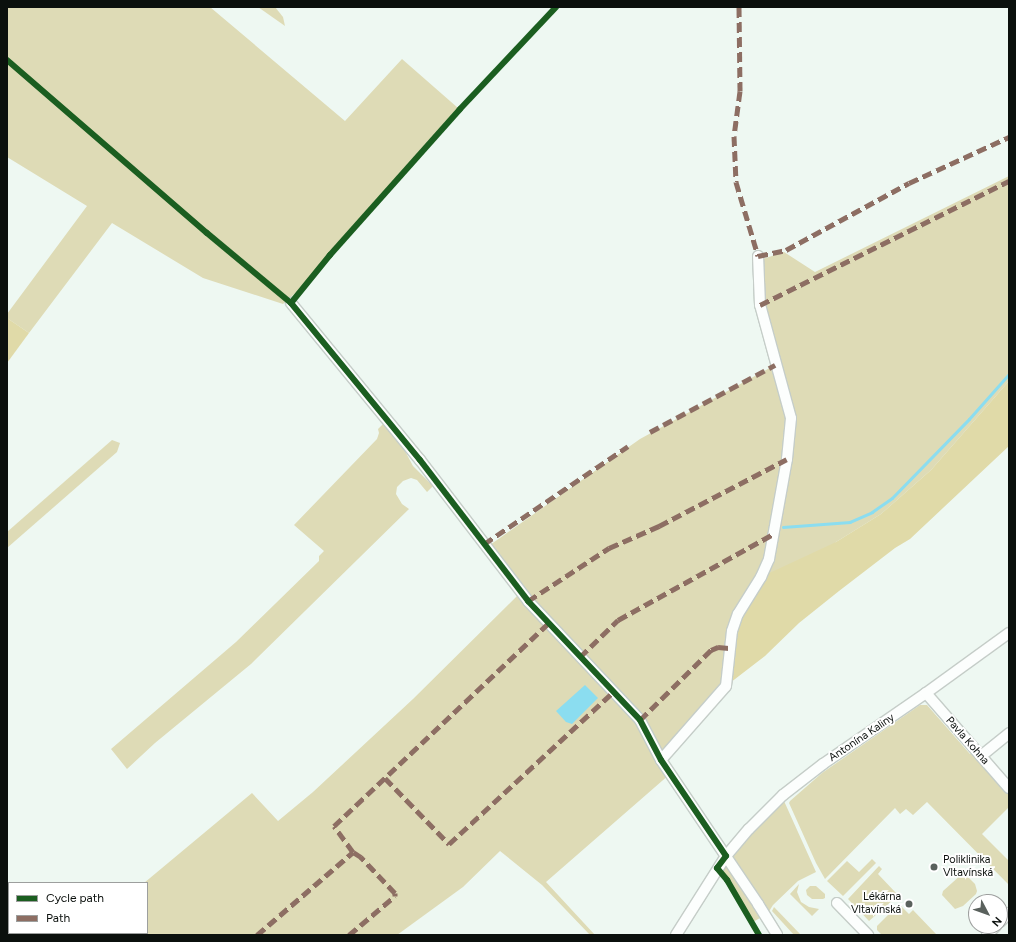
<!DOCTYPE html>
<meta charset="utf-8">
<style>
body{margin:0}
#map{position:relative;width:1016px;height:942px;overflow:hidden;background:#eef8f2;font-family:Figtree,sans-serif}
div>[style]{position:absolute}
.green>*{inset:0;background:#dedbb6}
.forest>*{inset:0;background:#e0daa8}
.water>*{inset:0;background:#8bddf0}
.stream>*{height:2.5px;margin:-1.25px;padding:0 1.25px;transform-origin:1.25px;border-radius:1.25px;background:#8bddf0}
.roads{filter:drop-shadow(1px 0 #c5cdc8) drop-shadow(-1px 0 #c5cdc8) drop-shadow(0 1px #c5cdc8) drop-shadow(0 -1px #c5cdc8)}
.minor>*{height:10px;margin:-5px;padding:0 5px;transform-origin:5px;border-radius:5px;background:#fcfefd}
.quiet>*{height:5px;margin-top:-2.5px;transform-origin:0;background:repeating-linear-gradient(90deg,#8d6e63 0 10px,transparent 0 15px)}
.cycleway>*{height:6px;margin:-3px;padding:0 3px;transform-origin:3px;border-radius:3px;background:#1b5e20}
.dots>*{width:11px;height:11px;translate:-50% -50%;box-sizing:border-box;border:2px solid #fff;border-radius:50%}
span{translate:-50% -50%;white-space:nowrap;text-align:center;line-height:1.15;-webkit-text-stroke:3.5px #fff;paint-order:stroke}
.street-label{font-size:11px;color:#0b100d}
.poi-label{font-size:11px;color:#0b100d}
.left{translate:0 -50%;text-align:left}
.right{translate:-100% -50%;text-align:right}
.frame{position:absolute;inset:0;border:8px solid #0b100d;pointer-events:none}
.legend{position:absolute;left:8px;top:882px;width:140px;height:52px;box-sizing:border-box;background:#fff;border:1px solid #9d9f9e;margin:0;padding:5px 7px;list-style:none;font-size:12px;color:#0b100d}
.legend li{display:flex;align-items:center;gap:8px;height:20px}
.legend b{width:20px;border:1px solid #9d9f9e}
.north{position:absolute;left:968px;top:894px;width:40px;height:40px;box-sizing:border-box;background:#fff;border:1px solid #9d9f9e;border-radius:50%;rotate:131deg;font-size:11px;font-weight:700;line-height:16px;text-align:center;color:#0b100d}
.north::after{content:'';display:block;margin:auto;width:14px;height:18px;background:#5a615d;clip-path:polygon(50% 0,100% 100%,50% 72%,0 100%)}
</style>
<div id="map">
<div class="green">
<div style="clip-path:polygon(7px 7px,210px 7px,345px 121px,402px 59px,458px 108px,301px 288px,283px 304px,203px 278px,112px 223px,29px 333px,7px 318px,7px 314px,87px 206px,7px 157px)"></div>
<div style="clip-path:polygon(258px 7px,275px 7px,283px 17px,285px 26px)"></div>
<div style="clip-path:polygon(1009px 176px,1009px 381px,931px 470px,881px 514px,836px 542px,726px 686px,661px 760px,670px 774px,546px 882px,595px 935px,590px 935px,542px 885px,500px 851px,463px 887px,397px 935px,147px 935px,146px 933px,147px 883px,144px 883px,252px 793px,278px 821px,313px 792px,413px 699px,521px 592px,490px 545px,640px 439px,775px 365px,760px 305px,760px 260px,784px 252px,815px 272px)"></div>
<div style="clip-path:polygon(383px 424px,405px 451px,413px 466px,433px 486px,427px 492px,417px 480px,411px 478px,403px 481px,397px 487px,396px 494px,402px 504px,409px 509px,251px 664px,155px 743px,127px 769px,111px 749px,236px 642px,319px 561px,319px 556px,324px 551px,294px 525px,377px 439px,379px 433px,378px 429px)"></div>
<div style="clip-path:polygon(112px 440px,120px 443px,117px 452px,7px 548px,7px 532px)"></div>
<div style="clip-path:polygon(920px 705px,927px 705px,970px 754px,972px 752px,1009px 793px,1009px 807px,982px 834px,1009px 861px,1009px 885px,927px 802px,913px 815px,906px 809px,900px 814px,895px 808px,825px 879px,816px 863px,789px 803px,790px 801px,822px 773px)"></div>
<div style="clip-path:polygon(784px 801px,816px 872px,798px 881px,773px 905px,768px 913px,733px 857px,755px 830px)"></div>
<div style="clip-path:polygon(872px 859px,876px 863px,843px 896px,827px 881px,847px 861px,859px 872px)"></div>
<div style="clip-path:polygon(879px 866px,882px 869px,878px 874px,896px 893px,892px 897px,894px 899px,869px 921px,848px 899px)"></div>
<div style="clip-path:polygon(725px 868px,728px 868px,739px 883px,760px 918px,753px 922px,730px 880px,723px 872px,722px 870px)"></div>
<div style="clip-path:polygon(962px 874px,968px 877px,975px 884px,977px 891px,976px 894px,963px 906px,955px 909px,942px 895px,943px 891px)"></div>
<div style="clip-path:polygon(799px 884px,797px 892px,801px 902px,809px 907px,819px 909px,812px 916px,790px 894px)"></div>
<div style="clip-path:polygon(810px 886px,816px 886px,825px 894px,825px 898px,823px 899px,812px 899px,807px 895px,806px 890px)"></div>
<div style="clip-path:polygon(899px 904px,909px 914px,913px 910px,936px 934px,882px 935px,877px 930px,877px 926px)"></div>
<div style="clip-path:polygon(774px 907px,801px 935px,794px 935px,772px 911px)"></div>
</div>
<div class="forest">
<div style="clip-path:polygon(7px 318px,29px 333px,7px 363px)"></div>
<div style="clip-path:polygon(1009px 381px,1009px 446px,910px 539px,895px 548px,839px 591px,799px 623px,765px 656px,726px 686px,732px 631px,761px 577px,836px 542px,881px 514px,931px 470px)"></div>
</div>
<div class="water">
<div style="clip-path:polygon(585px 685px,598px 698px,572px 724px,566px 722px,556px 711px)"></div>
</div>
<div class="stream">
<div style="left:783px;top:527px;width:67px;rotate:-4.3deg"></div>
<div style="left:850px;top:522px;width:24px;rotate:-24deg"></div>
<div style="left:872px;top:512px;width:24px;rotate:-35deg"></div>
<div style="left:892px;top:498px;width:110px;rotate:-45.7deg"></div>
<div style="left:969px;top:419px;width:60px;rotate:-48.4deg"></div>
</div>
<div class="roads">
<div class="minor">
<div style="left:291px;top:303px;width:203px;rotate:50.6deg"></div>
<div style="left:420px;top:460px;width:178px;rotate:52.5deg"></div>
<div style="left:528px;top:601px;width:163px;rotate:46.7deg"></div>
<div style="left:640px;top:720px;width:45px;rotate:62.3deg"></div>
<div style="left:661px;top:760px;width:174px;rotate:56deg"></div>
<div style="left:758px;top:904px;width:36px;rotate:58deg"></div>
<div style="left:926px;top:693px;width:126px;rotate:48.9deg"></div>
<div style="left:981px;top:756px;width:36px;rotate:-39deg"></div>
<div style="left:661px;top:760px;width:98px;rotate:-48.7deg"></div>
<div style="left:726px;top:686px;width:55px;rotate:-83.8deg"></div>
<div style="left:732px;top:631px;width:18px;rotate:-71deg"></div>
<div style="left:738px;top:614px;width:44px;rotate:-58.1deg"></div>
<div style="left:761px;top:577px;width:20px;rotate:-66deg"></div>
<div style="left:769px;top:559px;width:102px;rotate:-79.8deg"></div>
<div style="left:787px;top:459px;width:41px;rotate:-84.4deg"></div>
<div style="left:791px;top:418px;width:117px;rotate:-105.3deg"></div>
<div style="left:760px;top:305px;width:49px;rotate:-92.3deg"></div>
<div style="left:837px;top:903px;width:45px;rotate:45.9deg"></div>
<div style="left:1000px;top:922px;width:13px;rotate:-45deg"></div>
<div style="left:676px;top:935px;width:93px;rotate:-57.7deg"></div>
<div style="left:726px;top:856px;width:35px;rotate:-50deg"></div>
<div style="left:749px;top:829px;width:48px;rotate:-45deg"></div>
<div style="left:783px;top:795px;width:51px;rotate:-37.8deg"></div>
<div style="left:823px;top:764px;width:125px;rotate:-34.6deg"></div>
<div style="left:926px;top:693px;width:102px;rotate:-35.9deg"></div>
<div style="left:987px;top:935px;width:13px;rotate:-45deg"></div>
</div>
</div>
<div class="quiet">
<div style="left:739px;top:7px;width:84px;rotate:89.3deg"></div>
<div style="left:740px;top:91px;width:45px;rotate:97.6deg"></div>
<div style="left:734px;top:136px;width:46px;rotate:87.5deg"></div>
<div style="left:736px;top:182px;width:77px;rotate:73.4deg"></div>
<div style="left:758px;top:256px;width:29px;rotate:-12deg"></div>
<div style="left:786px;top:250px;width:140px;rotate:-28.6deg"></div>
<div style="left:909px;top:183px;width:110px;rotate:-24.7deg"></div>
<div style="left:760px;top:305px;width:278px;rotate:-26.5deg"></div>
<div style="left:650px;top:432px;width:142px;rotate:-28.2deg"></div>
<div style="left:484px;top:544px;width:174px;rotate:-34.2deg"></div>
<div style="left:528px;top:601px;width:97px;rotate:-33.2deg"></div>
<div style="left:609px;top:548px;width:55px;rotate:-23.7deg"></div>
<div style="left:659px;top:526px;width:144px;rotate:-27.6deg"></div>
<div style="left:580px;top:657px;width:53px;rotate:-44.2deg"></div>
<div style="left:618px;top:620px;width:177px;rotate:-29deg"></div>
<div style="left:640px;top:720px;width:100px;rotate:-44.6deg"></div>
<div style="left:711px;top:650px;width:8px;rotate:-23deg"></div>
<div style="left:718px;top:647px;width:11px;rotate:5deg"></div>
<div style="left:385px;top:778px;width:92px;rotate:45.9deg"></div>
<div style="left:449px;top:844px;width:224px;rotate:-42.8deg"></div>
<div style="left:257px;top:935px;width:127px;rotate:-40.8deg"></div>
<div style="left:353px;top:852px;width:32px;rotate:-126deg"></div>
<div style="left:334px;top:826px;width:296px;rotate:-43.4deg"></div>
<div style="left:349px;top:935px;width:60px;rotate:-40.3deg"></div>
<div style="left:395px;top:896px;width:3px;rotate:-90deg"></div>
<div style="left:395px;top:893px;width:50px;rotate:-133.4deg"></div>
<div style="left:361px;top:857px;width:9px;rotate:-148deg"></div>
</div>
<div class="cycleway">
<div style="left:7px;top:60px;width:264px;rotate:40.9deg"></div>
<div style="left:207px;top:233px;width:109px;rotate:39.8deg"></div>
<div style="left:291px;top:303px;width:203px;rotate:50.6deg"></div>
<div style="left:420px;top:460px;width:178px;rotate:52.5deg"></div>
<div style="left:528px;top:601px;width:163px;rotate:46.7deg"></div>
<div style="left:640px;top:720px;width:45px;rotate:62.3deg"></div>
<div style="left:661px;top:760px;width:116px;rotate:55.9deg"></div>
<div style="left:726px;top:856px;width:15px;rotate:127deg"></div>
<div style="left:717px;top:868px;width:16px;rotate:50deg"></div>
<div style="left:727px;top:880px;width:64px;rotate:59.8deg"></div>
<div style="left:291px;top:303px;width:62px;rotate:-50.9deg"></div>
<div style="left:330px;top:255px;width:195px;rotate:-48.3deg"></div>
<div style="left:460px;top:109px;width:140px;rotate:-46.7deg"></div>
</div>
<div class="dots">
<div style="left:934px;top:867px;background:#5a615d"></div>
<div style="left:909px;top:904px;background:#5a615d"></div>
</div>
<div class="street-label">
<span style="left:862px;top:738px;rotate:-34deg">Antonína Kaliny</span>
<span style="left:967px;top:741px;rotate:49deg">Pavla Kohna</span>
</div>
<div class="poi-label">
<span class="left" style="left:943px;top:867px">Poliklinika<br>Vltavínská</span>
<span class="right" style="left:901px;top:904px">Lékárna<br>Vltavínská</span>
</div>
<div class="frame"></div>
<ul class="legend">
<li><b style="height:5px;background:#1b5e20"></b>Cycle path</li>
<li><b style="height:5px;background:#8d6e63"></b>Path</li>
</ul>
<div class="north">N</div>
</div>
